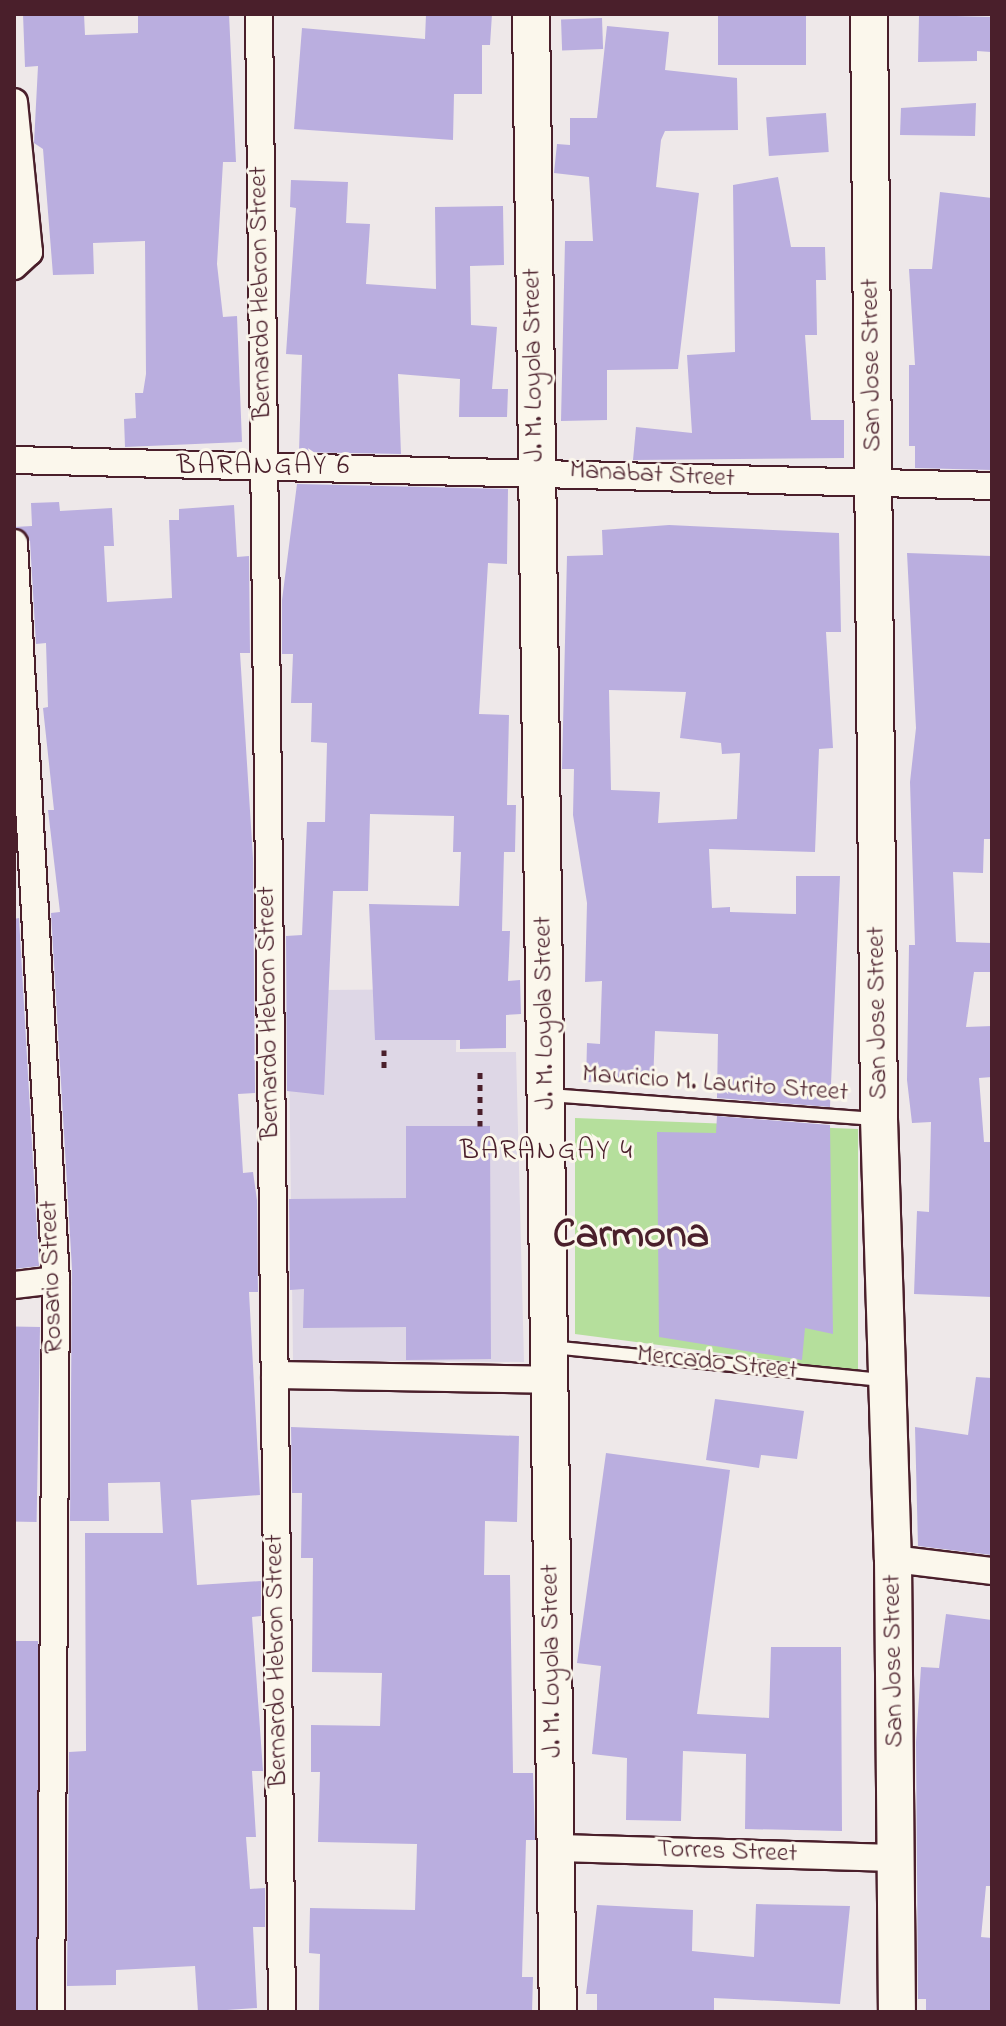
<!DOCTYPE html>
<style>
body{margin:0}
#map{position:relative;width:1006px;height:2026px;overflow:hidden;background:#eee8e9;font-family:"Indie Flower",sans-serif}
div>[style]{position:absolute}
.built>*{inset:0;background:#ded7e6}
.green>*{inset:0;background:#b5df9c}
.building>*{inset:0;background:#baaedf;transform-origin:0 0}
.path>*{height:5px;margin-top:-2.5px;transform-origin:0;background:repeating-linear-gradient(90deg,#4a1f2b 0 6px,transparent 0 12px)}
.roads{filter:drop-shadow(2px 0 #4a1f2b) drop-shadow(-2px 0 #4a1f2b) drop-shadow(0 2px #4a1f2b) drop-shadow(0 -2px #4a1f2b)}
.service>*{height:12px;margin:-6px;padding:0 6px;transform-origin:6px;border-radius:6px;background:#fbf7ec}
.minor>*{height:26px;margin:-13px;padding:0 13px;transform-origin:13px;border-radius:13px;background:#fbf7ec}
.secondary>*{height:36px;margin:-18px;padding:0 18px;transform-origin:18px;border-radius:18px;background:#fbf7ec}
span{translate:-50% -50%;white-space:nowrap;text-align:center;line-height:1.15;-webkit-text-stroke:6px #fbf7ec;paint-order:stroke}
.street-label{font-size:26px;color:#4a1f2b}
.neighbourhood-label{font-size:28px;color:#4a1f2b;letter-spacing:2px}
.town-label{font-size:42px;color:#4a1f2b;font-weight:700}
.frame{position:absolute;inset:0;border:16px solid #4a1f2b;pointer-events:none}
</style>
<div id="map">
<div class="built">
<div style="clip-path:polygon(457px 989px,456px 1052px,516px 1052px,524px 1362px,293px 1360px,289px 1049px,321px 990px)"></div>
</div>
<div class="green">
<div style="clip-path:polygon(575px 1118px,858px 1129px,858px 1371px,575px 1334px)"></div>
</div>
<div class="building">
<div style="clip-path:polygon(23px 14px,84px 14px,85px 35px,138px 33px,138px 14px,229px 14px,236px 162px,223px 162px,217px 264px,223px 317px,237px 316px,242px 442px,125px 447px,124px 419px,136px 418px,135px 393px,143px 393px,146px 374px,145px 241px,93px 243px,94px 274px,53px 275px,43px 149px,34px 143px,38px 66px,25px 67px)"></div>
<div style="clip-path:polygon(426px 14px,492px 14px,490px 45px,482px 45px,482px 94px,454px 94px,453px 140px,294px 129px,302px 28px,425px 39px)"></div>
<div style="left:718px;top:14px;width:88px;height:51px"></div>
<div style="clip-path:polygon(919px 15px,992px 17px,991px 52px,977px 51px,977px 61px,918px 62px)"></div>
<div style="left:602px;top:18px;width:31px;height:41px;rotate:88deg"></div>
<div style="clip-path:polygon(607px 26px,669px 32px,665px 70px,737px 78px,738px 130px,665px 131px,661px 140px,656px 187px,699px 193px,678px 369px,607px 370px,607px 420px,561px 421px,565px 241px,593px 241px,589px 177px,554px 173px,557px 144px,570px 145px,570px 118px,597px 118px)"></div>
<div style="clip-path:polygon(976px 103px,975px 136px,900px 135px,901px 108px)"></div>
<div style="left:826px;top:113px;width:39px;height:60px;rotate:86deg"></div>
<div style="clip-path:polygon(778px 177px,791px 247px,825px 247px,826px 280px,816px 280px,817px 335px,805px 335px,811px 420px,844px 420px,844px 458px,633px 460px,636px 427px,692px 433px,687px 355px,735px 352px,733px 185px)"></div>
<div style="clip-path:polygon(291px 180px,348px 182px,346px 223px,370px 224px,366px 284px,436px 289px,435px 207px,503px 206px,504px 265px,470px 266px,471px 325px,497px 327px,492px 389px,508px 389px,507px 417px,459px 417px,460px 379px,398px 374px,401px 454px,299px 452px,302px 355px,286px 354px,296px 208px,290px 207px)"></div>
<div style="clip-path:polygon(940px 192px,992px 198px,992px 470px,915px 468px,915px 446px,909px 446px,909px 365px,915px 365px,909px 269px,932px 269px)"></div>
<div style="clip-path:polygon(297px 484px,508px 489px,507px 564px,488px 563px,479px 714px,509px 715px,507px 805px,516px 805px,515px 852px,504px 852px,502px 931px,510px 931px,508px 981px,520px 980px,521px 1014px,506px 1015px,506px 1048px,460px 1049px,460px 1040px,375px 1040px,369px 904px,459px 906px,461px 852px,453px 852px,454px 816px,370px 814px,368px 891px,333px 891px,324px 1095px,287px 1091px,286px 936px,302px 935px,307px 822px,325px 822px,327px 743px,311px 742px,312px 703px,291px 703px,293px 654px,282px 654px,282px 600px)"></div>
<div style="clip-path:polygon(59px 502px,60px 511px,112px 508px,114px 546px,104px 546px,107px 602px,172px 598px,169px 520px,179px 520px,179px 509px,234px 505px,237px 557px,249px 556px,250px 653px,240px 653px,253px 858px,255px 1093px,238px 1094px,243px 1173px,253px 1172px,257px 1200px,258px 1292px,249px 1292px,260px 1495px,191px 1500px,197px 1585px,261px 1581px,261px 1616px,252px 1617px,263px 1771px,252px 1771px,256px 1837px,246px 1837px,250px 1889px,265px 1888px,265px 1927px,253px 1927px,257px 2008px,198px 2012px,195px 1966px,116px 1970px,116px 1985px,67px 1986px,69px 1752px,86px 1751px,85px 1533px,163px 1533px,160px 1482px,108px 1483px,109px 1521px,70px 1521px,72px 1269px,51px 913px,60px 912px,48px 810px,54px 810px,43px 708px,48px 707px,46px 643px,36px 644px,30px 541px,14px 527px,32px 526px,31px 503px)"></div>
<div style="clip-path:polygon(evenodd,669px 525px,839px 533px,841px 632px,826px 632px,833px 748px,819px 749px,815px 852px,709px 849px,712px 908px,730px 907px,730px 912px,796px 914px,796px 876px,840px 876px,830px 1107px,717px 1098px,718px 1034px,655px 1031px,653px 1084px,586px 1082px,587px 1043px,600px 1044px,602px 981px,585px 982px,587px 903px,573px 815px,574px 769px,562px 769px,567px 556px,603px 555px,602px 530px,669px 525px,609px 690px,686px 692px,680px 738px,721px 743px,722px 754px,740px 753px,737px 819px,658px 823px,660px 792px,611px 790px,609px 690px)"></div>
<div style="clip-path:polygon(907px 553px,992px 556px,992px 839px,984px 839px,983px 873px,953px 872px,956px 942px,992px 943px,992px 972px,974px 972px,966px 1027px,992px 1026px,992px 1077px,979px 1078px,984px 1142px,992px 1142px,992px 1297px,914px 1294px,917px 1211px,929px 1212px,931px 1122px,912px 1123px,907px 1080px,909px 945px,915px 945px,910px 782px,916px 728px)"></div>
<div style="clip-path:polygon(19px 918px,39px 1266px,14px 1269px,14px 919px)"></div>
<div style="clip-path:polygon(717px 1116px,830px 1125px,833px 1334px,805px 1328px,802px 1360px,659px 1337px,657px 1132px,716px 1133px)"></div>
<div style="clip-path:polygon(406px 1126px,490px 1126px,491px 1359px,406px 1360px,406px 1327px,303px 1328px,304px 1289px,290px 1290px,289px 1199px,406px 1198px)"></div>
<div style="left:40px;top:1327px;width:195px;height:26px;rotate:91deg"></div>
<div style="clip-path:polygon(976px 1377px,992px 1378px,992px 1555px,918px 1546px,915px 1427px,968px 1435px)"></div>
<div style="clip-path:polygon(715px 1399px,804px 1411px,797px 1459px,761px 1455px,759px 1468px,706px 1460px)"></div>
<div style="clip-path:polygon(291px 1427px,519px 1436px,517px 1522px,485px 1521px,484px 1575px,510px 1575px,513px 1773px,533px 1773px,535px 1840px,526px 1840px,522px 1977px,533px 1977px,532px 2012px,319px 2012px,320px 1954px,309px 1953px,310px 1908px,415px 1910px,417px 1844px,318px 1842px,320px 1772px,311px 1772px,311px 1725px,380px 1726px,382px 1673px,312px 1672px,313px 1558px,301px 1558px,302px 1493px,292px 1493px)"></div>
<div style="clip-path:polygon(606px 1453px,730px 1470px,697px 1714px,769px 1718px,771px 1647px,841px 1647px,842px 1831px,745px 1829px,746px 1754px,683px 1751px,681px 1821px,626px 1820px,627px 1758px,592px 1754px,601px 1666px,577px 1663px)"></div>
<div style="clip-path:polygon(946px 1614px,992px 1620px,992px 1886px,986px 1886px,981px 1937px,992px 1938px,992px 2012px,926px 2012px,926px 1999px,918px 1999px,916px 1742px,921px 1667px,939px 1668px)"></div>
<div style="left:14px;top:1641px;width:24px;height:371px"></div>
<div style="clip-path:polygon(756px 1904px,850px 1906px,840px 2004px,714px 1998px,714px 2012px,597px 2012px,597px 1994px,586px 1994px,597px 1905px,693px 1910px,692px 1951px,754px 1957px)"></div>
</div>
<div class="path">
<div style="left:384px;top:1050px;width:21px;rotate:90deg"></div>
<div style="left:480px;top:1126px;width:54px;rotate:-90deg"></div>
</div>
<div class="roads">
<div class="service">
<div style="left:548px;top:1095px;width:329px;rotate:4.2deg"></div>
<div style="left:551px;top:1347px;width:334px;rotate:5.7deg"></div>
</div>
<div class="minor">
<div style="left:259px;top:14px;width:1998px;rotate:89.34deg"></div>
<div style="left:14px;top:102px;width:151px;rotate:84.3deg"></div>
<div style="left:29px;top:252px;width:21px;rotate:137deg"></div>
<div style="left:14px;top:460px;width:978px;rotate:1.52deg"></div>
<div style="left:14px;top:543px;width:738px;rotate:86.74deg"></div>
<div style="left:56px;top:1280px;width:732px;rotate:90.39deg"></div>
<div style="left:14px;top:1285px;width:42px;rotate:-6.8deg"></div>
<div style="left:275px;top:1375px;width:273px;rotate:1deg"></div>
<div style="left:893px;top:1559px;width:100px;rotate:6.9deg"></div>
<div style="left:556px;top:1848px;width:341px;rotate:1.7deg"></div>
</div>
<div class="secondary">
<div style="left:531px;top:14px;width:1998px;rotate:89.23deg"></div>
<div style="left:869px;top:14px;width:1105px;rotate:89.48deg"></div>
<div style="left:879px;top:1119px;width:440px;rotate:88.2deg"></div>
<div style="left:893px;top:1559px;width:453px;rotate:89.5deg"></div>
</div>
</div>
<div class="street-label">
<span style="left:262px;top:293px;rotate:-91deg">Bernardo Hebron Street</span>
<span style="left:535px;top:365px;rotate:-91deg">J. M. Loyola Street</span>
<span style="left:873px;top:365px;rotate:-91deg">San Jose Street</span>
<span style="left:652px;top:476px;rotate:3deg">Manabat Street</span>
<span style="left:270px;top:1013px;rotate:-91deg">Bernardo Hebron Street</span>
<span style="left:546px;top:1013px;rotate:-91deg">J. M. Loyola Street</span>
<span style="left:879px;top:1013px;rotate:-91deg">San Jose Street</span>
<span style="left:715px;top:1085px;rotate:4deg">Mauricio M. Laurito Street</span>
<span style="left:53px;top:1277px;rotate:-92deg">Rosario Street</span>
<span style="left:717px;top:1364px;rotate:6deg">Mercado Street</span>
<span style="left:278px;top:1661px;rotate:-91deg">Bernardo Hebron Street</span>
<span style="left:553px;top:1661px;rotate:-91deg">J. M. Loyola Street</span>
<span style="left:895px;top:1661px;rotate:-91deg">San Jose Street</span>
<span style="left:727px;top:1853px;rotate:2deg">Torres Street</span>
</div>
<div class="neighbourhood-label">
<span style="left:264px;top:467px">BARANGAY 6</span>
<span style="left:547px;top:1152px">BARANGAY 4</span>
</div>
<div class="town-label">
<span style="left:631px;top:1236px">Carmona</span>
</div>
<div class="frame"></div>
</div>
